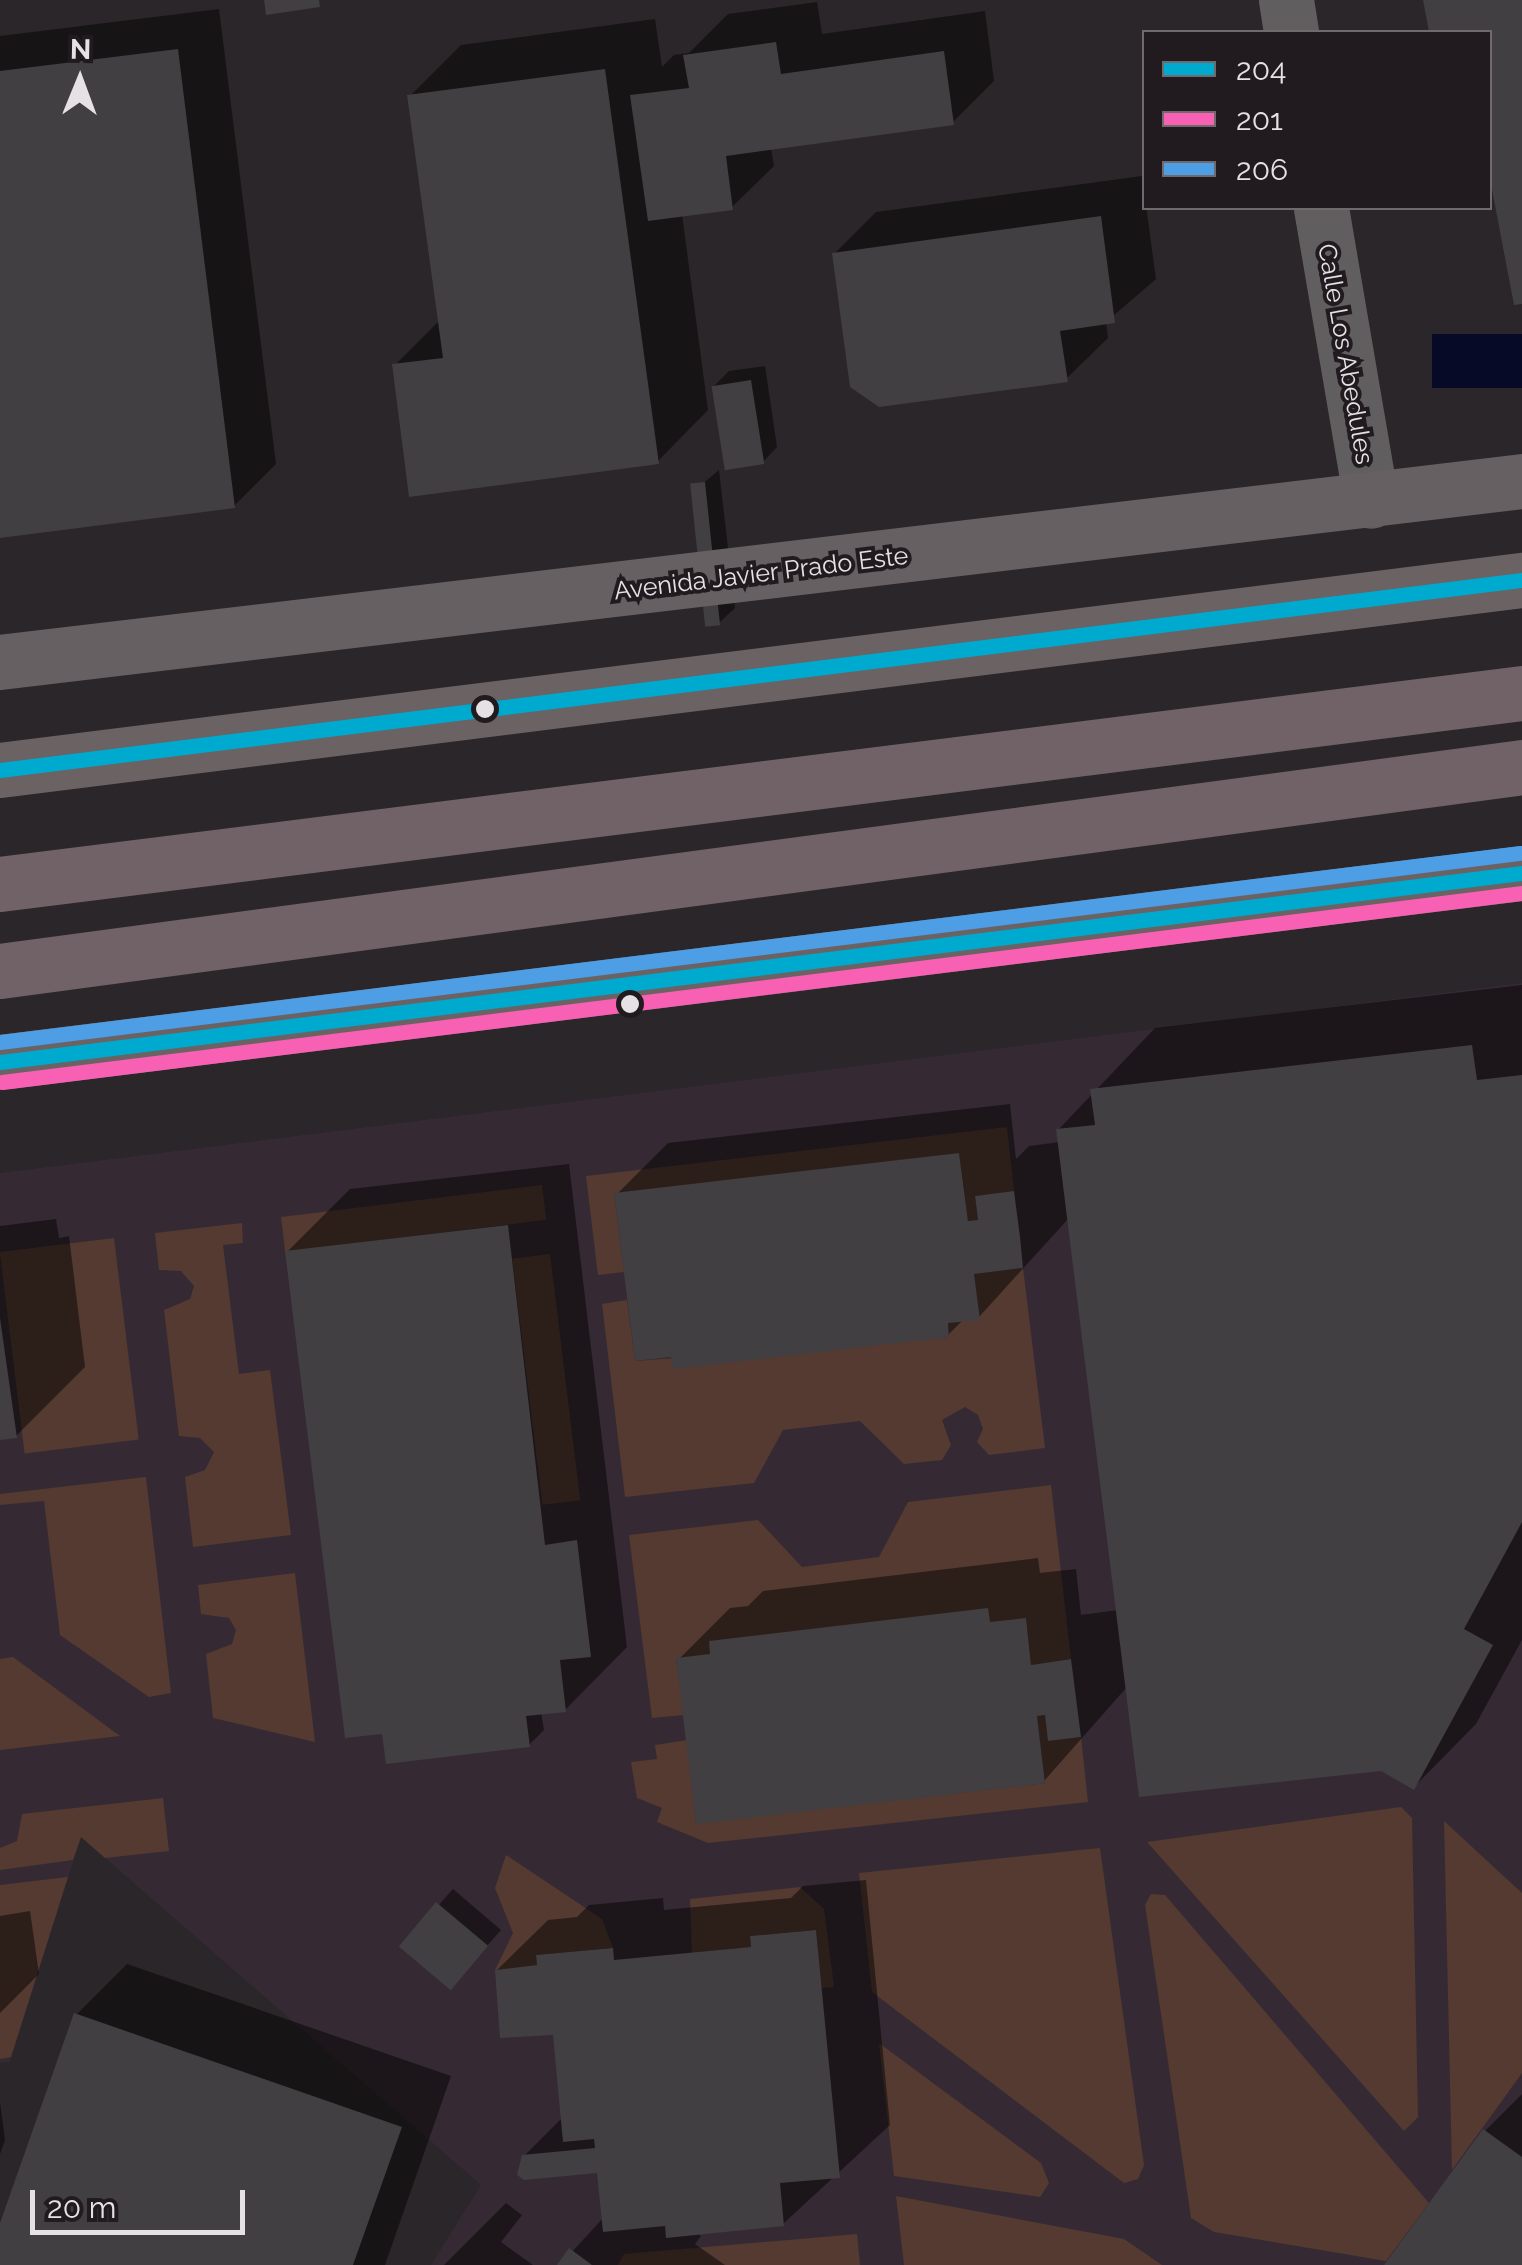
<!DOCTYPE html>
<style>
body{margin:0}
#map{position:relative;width:1522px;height:2265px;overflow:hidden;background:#2a2629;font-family:Raleway,sans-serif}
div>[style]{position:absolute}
.built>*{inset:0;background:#352a33}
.green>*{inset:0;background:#543a31;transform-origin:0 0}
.water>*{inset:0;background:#070a27;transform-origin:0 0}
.shadow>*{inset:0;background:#0007}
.building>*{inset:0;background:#413f41;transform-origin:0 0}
.street>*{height:55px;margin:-27.5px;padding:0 27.5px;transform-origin:27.5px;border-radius:27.5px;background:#615e60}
.secondary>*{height:55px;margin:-27.5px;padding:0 27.5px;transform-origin:27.5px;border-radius:27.5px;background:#666063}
.primary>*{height:55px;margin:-27.5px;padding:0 27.5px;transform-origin:27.5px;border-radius:27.5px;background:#6b6264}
.highway>*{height:55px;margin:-27.5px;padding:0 27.5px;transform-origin:27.5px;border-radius:27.5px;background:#706267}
.bus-1>*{height:15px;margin:-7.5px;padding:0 7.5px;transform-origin:7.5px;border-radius:7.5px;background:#00a9ce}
.bus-2>*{height:15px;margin:-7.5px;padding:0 7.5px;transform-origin:7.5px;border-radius:7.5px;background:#f860b3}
.bus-3>*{height:15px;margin:-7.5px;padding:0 7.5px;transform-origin:7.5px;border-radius:7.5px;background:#4d9ee5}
.dots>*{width:28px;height:28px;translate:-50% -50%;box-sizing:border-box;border:5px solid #211b20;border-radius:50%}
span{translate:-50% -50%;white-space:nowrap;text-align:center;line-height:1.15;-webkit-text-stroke:8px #211b20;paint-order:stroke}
.street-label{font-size:25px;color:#e6e1e4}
.legend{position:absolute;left:1142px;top:30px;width:350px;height:180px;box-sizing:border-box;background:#211b20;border:2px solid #706a6e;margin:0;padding:12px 18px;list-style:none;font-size:30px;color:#e6e1e4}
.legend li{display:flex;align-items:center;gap:20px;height:50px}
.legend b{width:50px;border:2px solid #706a6e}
.north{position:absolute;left:30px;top:30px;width:100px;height:100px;-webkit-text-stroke:8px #211b20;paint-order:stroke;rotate:1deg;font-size:28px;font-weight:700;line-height:40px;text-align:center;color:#e6e1e4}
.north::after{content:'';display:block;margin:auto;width:35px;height:45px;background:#e6e1e4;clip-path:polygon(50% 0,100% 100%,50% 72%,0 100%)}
.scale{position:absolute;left:30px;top:2190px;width:215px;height:45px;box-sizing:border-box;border:5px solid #e6e1e4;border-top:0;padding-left:12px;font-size:30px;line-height:35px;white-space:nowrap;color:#e6e1e4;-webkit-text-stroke:8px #211b20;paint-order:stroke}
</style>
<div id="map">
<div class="built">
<div style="clip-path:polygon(1522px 983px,1522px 2265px,431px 2265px,481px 2185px,81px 1837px,10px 2062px,0 2063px,0 1173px)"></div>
</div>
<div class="green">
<div style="clip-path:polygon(1007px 1127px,1014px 1191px,975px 1196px,978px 1220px,968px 1221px,959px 1153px,614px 1194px,624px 1272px,598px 1275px,586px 1176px)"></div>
<div style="left:542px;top:1185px;width:35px;height:263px;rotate:83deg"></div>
<div style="clip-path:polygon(242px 1223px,243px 1243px,223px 1245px,239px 1374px,270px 1370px,291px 1535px,193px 1547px,185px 1477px,205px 1470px,214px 1452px,200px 1438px,179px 1436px,164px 1310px,190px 1299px,194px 1286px,181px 1271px,159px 1270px,155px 1233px)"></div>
<div style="left:114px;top:1238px;width:203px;height:115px;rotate:83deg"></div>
<div style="left:550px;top:1254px;width:248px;height:38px;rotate:83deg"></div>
<div style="clip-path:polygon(1023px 1268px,1045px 1448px,989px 1455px,977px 1442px,983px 1429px,978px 1415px,965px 1407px,942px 1420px,951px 1445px,942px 1460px,904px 1464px,860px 1421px,783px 1430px,754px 1483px,625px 1497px,602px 1304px,627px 1300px,635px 1361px,949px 1337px,948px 1323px,974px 1274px)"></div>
<div style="clip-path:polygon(146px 1477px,171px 1693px,149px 1697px,60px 1635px,44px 1501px,0 1505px,0 1494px)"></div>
<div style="clip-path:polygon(1051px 1485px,1071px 1659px,1031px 1665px,1026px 1619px,676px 1659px,684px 1715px,652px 1718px,629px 1535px,758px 1520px,802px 1567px,879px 1557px,908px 1502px)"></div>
<div style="clip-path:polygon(295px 1573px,315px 1742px,213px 1718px,206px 1654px,232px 1644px,236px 1630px,229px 1618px,201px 1614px,198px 1585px)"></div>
<div style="clip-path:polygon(13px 1657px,120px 1736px,0 1750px,0 1659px)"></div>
<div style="clip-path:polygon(1045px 1715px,1049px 1741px,1081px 1737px,1088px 1802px,708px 1843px,657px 1822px,662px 1808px,637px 1798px,631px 1762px,657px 1759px,655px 1745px,687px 1740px,696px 1823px,1045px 1783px,1037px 1716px)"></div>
<div style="clip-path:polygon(163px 1798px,169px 1851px,105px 1858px,81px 1837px,73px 1860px,0 1870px,0 1848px,17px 1841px,22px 1814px)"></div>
<div style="clip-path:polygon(1401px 1807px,1412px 1818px,1418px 2117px,1404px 2131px,1147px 1842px)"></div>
<div style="clip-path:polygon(1444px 1821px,1522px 1893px,1522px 2073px,1452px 2170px)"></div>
<div style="clip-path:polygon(1100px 1848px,1144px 2165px,1138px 2179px,1124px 2183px,872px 1992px,859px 1873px)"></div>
<div style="clip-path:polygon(506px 1855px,602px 1919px,613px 1948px,536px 1955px,537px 1965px,495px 1970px,513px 1933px,495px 1888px)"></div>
<div style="clip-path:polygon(68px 1877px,11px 2057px,0 2059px,0 1885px)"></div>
<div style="clip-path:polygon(800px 1887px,824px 1909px,834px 1987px,821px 1988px,816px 1930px,750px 1936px,751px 1947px,692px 1953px,690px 1899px)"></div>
<div style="clip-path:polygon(1151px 1894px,1165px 1895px,1429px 2203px,1386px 2261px,1214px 2232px,1191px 2218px,1145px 1905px)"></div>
<div style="clip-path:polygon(879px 2043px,1041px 2163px,1049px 2183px,1040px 2197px,894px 2176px)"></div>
<div style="clip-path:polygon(896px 2196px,1124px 2239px,1162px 2265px,904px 2265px)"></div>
<div style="clip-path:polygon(857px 2234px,860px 2265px,618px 2265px,624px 2254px)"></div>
</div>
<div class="water">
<div style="left:1522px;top:334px;width:54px;height:90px;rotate:90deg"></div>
</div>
<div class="shadow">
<div style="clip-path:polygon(1426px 0,1522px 0,1522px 301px,1490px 177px,1490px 32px,1432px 32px)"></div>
<div style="clip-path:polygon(817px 2px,822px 34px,985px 11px,994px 81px,953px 122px,771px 148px,774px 166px,732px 207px,682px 214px,708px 410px,658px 461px,395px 365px,441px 319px,410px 96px,461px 45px,655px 19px,662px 67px,674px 55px,689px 53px,728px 14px)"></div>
<div style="clip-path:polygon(219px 9px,276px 464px,234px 506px,0 535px,0 36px)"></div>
<div style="clip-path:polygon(1142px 176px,1156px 279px,1106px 322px,1108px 338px,1066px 379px,834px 254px,876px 212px)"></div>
<div style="clip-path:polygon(765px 366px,777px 447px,763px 462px,714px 386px,729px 371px)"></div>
<div style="clip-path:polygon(719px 470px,735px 608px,720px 622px,695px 490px)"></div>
<div style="clip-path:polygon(1522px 985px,1522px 1640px,1476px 1724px,1414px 1787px,1381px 1769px,1127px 1687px,1044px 1781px,679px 1659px,730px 1608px,748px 1606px,763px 1591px,1038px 1558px,1040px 1573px,1076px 1569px,1081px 1615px,1118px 1610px,1069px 1218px,979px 1317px,964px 1319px,948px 1335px,617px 1194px,668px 1143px,1010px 1104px,1016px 1159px,1029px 1146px,1060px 1142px,1058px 1130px,1155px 1028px)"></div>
<div style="clip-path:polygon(569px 1164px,627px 1647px,565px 1710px,541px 1712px,544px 1730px,529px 1745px,288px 1251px,350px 1189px)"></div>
<div style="clip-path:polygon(56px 1219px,59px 1238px,69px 1236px,85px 1367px,16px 1436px,0 1438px,0 1226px)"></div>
<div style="clip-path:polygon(866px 1880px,890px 2125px,783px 2224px,696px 2233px,701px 2236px,695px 2244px,725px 2265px,560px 2265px,604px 2217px,600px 2170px,524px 2156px,563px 2117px,555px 2032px,497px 1970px,548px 1920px,577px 1917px,589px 1905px,663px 1898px,664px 1910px,791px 1898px,803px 1886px)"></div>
<div style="clip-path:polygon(453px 1889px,501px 1930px,464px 1972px,402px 1946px)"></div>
<div style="clip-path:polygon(30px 1911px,39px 1974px,0 2013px,0 1916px)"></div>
<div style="clip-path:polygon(127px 1964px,451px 2076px,385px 2265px,0 2265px,0 2230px,76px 2015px)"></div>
<div style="clip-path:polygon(1522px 2094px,1522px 2265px,1387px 2265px,1485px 2131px)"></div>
<div style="clip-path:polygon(0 2102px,5px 2140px,0 2154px)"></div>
<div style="clip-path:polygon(506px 2203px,522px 2215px,501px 2242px,533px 2265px,444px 2265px)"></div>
</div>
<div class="building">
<div style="clip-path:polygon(264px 0,319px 0,320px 7px,266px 15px)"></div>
<div style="clip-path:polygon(1423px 0,1522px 0,1522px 304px,1514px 305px,1490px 179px,1490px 32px,1429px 32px)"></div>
<div style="clip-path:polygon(776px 42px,781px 74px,944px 51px,954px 125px,726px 156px,733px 210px,648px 221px,630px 95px,689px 88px,683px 55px)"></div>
<div style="clip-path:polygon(178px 49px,235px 508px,0 538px,0 71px)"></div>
<div style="clip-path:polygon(605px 69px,659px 464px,409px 497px,392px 364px,443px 358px,407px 95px)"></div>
<div style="clip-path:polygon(1101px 216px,1115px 323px,1060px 331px,1068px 382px,879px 407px,850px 387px,832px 253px)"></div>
<div style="left:751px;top:380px;width:85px;height:40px;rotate:81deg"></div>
<div style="left:705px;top:482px;width:144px;height:15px;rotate:84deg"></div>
<div style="clip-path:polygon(1472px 1045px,1477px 1080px,1522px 1075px,1522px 1522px,1464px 1629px,1493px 1645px,1414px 1790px,1381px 1771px,1139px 1797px,1056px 1129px,1095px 1125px,1090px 1089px)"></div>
<div style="clip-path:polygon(959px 1153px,968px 1221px,978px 1220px,975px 1196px,1014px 1191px,1020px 1237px,1023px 1268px,974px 1274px,980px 1320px,948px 1323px,949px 1337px,673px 1369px,671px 1357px,635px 1361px,614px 1193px)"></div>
<div style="clip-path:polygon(508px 1225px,545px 1545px,577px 1540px,591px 1657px,560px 1660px,566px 1712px,526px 1716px,530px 1747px,386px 1764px,382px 1734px,345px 1738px,285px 1251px)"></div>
<div style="clip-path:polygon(0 1318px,17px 1438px,0 1440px)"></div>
<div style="clip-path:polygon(988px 1608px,990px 1622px,1026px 1618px,1031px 1665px,1071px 1659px,1081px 1737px,1048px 1741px,1045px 1715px,1037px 1716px,1045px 1783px,696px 1824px,676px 1658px,710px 1654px,709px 1641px)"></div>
<div style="left:436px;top:1902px;width:68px;height:58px;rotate:40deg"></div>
<div style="clip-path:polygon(816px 1930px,840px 2178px,780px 2183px,784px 2226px,666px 2238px,665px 2226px,603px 2232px,597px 2173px,524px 2180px,517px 2175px,522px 2155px,595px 2148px,594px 2139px,563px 2142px,553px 2035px,500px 2038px,495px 1970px,537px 1965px,536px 1955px,613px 1948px,614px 1960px,751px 1947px,750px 1936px)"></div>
<div style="clip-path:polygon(74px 2013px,402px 2127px,353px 2265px,0 2265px,0 2223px)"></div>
<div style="clip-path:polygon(1483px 2129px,1522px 2157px,1522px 2265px,1384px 2265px)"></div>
<div style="clip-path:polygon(569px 2248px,592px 2265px,557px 2265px)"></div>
</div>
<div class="street">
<div style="left:1286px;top:0;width:32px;rotate:81deg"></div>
<div style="left:1321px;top:208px;width:297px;rotate:80.3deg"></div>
</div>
<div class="secondary">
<div style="left:0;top:662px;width:1533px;rotate:-6.78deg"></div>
</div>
<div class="primary">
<div style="left:0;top:770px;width:1534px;rotate:-7.12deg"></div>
<div style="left:0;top:1062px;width:1534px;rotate:-7.08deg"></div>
</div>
<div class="highway">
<div style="left:0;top:884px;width:1534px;rotate:-7.15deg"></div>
<div style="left:0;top:971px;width:1536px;rotate:-7.63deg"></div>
</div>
<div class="bus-1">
<div style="left:0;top:770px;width:1534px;rotate:-7.12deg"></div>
<div style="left:0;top:1062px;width:1534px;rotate:-7.08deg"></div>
</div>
<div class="bus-2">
<div style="left:2px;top:1082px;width:1532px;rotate:-7.09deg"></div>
</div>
<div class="bus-3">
<div style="left:0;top:1042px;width:1532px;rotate:-7.09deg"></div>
</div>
<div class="dots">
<div style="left:485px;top:709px;background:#e6e1e4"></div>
<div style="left:630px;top:1004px;background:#e6e1e4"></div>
</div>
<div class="street-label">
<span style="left:1346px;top:354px;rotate:80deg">Calle Los Abedules</span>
<span style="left:761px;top:573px;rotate:-7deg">Avenida Javier Prado Este</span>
</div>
<ul class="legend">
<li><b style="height:12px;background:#00a9ce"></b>204</li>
<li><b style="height:12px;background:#f860b3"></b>201</li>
<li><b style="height:12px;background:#4d9ee5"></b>206</li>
</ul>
<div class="north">N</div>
<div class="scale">20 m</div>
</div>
